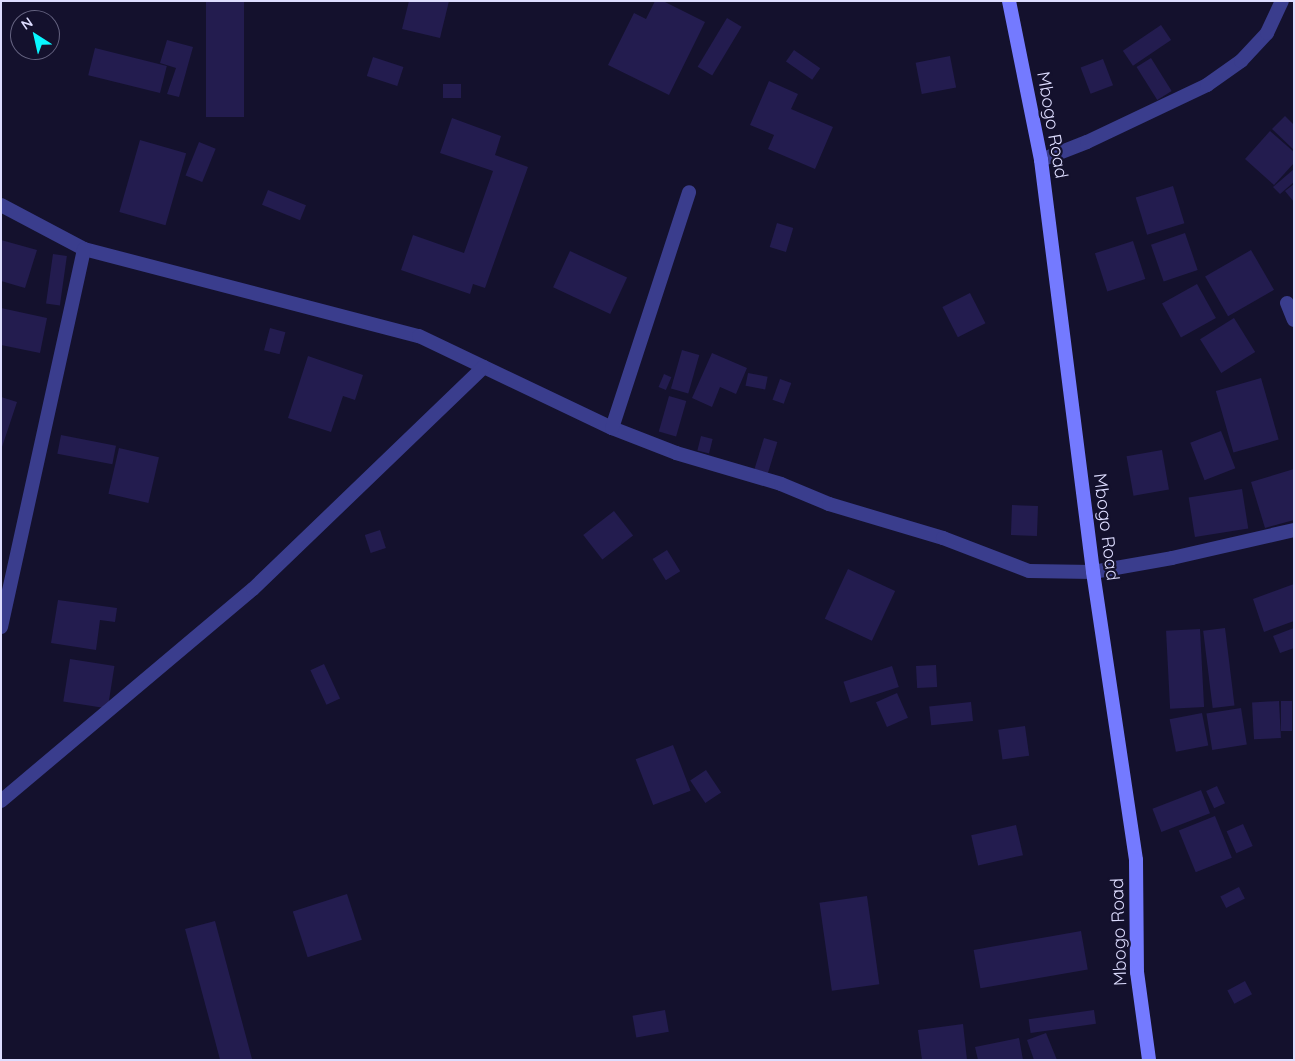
<!DOCTYPE html>
<style>
body{margin:0}
#map{position:relative;width:1295px;height:1061px;overflow:hidden;background:#14112d;font-family:Quicksand,sans-serif}
div>[style]{position:absolute}
.building>*{inset:0;background:#231c4f;transform-origin:0 0}
.minor>*{height:14px;margin:-7px;padding:0 7px;transform-origin:7px;border-radius:7px;background:#3a3d8d}
.secondary>*{height:14px;margin:-7px;padding:0 7px;transform-origin:7px;border-radius:7px;background:#747aff}
span{translate:-50% -50%;white-space:nowrap;text-align:center;line-height:1.15;-webkit-text-stroke:4.5px #14112d;paint-order:stroke}
.street-label{font-size:18px;color:#deddff}
.frame{position:absolute;inset:0;border:2px solid #deddff;pointer-events:none}
.north{position:absolute;left:10px;top:10px;width:50px;height:50px;box-sizing:border-box;background:#14112d;border:1px solid #656381;border-radius:50%;rotate:325deg;font-size:14px;font-weight:700;line-height:20px;text-align:center;color:#deddff}
.north::after{content:'';display:block;margin:auto;width:18px;height:22px;background:#09f7ff;clip-path:polygon(50% 0,100% 100%,50% 72%,0 100%)}
</style>
<div id="map">
<div class="building">
<div style="left:206px;top:1px;width:38px;height:116px"></div>
<div style="clip-path:polygon(409px 1px,449px 1px,440px 38px,402px 29px)"></div>
<div style="clip-path:polygon(655px 1px,663px 1px,705px 22px,669px 95px,608px 65px,634px 13px,646px 19px)"></div>
<div style="left:727px;top:18px;width:17px;height:57px;rotate:31deg"></div>
<div style="left:1161px;top:25px;width:18px;height:46px;rotate:56deg"></div>
<div style="clip-path:polygon(167px 40px,193px 47px,179px 97px,167px 94px,176px 68px,160px 63px)"></div>
<div style="left:95px;top:48px;width:74px;height:28px;rotate:14deg"></div>
<div style="left:794px;top:50px;width:32px;height:14px;rotate:35deg"></div>
<div style="left:950px;top:56px;width:32px;height:35px;rotate:79deg"></div>
<div style="left:373px;top:57px;width:32px;height:20px;rotate:18deg"></div>
<div style="left:1151px;top:58px;width:39px;height:17px;rotate:58deg"></div>
<div style="left:1103px;top:59px;width:28px;height:24px;rotate:69deg"></div>
<div style="clip-path:polygon(769px 81px,798px 94px,791px 109px,833px 127px,815px 169px,768px 149px,774px 135px,750px 125px)"></div>
<div style="left:443px;top:84px;width:18px;height:14px"></div>
<div style="clip-path:polygon(1285px 116px,1294px 125px,1294px 150px,1272px 129px)"></div>
<div style="clip-path:polygon(452px 118px,501px 136px,495px 155px,528px 167px,485px 288px,473px 284px,470px 294px,401px 270px,413px 235px,464px 253px,493px 171px,440px 153px)"></div>
<div style="clip-path:polygon(1270px 131px,1294px 152px,1294px 163px,1274px 185px,1245px 159px)"></div>
<div style="left:140px;top:140px;width:48px;height:75px;rotate:16deg"></div>
<div style="left:199px;top:142px;width:18px;height:36px;rotate:22deg"></div>
<div style="clip-path:polygon(1294px 169px,1294px 182px,1280px 194px,1273px 187px)"></div>
<div style="clip-path:polygon(1294px 184px,1294px 202px,1285px 191px)"></div>
<div style="left:1173px;top:186px;width:39px;height:39px;rotate:73deg"></div>
<div style="left:268px;top:190px;width:41px;height:16px;rotate:22deg"></div>
<div style="left:777px;top:223px;width:17px;height:25px;rotate:17deg"></div>
<div style="left:1185px;top:233px;width:39px;height:36px;rotate:71deg"></div>
<div style="clip-path:polygon(1px 240px,37px 250px,25px 288px,1px 281px)"></div>
<div style="left:1133px;top:241px;width:40px;height:40px;rotate:72deg"></div>
<div style="left:1251px;top:250px;width:46px;height:53px;rotate:60deg"></div>
<div style="left:570px;top:251px;width:63px;height:40px;rotate:25deg"></div>
<div style="left:53px;top:254px;width:14px;height:50px;rotate:8deg"></div>
<div style="left:1197px;top:284px;width:39px;height:40px;rotate:61deg"></div>
<div style="left:970px;top:293px;width:34px;height:31px;rotate:63deg"></div>
<div style="clip-path:polygon(1px 308px,47px 318px,40px 353px,1px 345px)"></div>
<div style="left:1234px;top:318px;width:40px;height:40px;rotate:58deg"></div>
<div style="left:270px;top:328px;width:16px;height:23px;rotate:15deg"></div>
<div style="left:682px;top:350px;width:18px;height:40px;rotate:16deg"></div>
<div style="clip-path:polygon(712px 353px,747px 368px,736px 394px,720px 387px,712px 407px,692px 398px)"></div>
<div style="clip-path:polygon(308px 356px,363px 375px,355px 400px,343px 396px,331px 432px,288px 418px)"></div>
<div style="left:748px;top:373px;width:20px;height:13px;rotate:11deg"></div>
<div style="left:664px;top:374px;width:8px;height:14px;rotate:23deg"></div>
<div style="left:1261px;top:378px;width:64px;height:47px;rotate:74deg"></div>
<div style="left:780px;top:379px;width:12px;height:22px;rotate:20deg"></div>
<div style="left:669px;top:396px;width:18px;height:37px;rotate:16deg"></div>
<div style="clip-path:polygon(1px 397px,17px 402px,2px 447px,1px 447px)"></div>
<div style="left:1221px;top:431px;width:40px;height:33px;rotate:69deg"></div>
<div style="left:61px;top:435px;width:56px;height:19px;rotate:11deg"></div>
<div style="left:701px;top:436px;width:12px;height:15px;rotate:14deg"></div>
<div style="left:764px;top:438px;width:14px;height:33px;rotate:17deg"></div>
<div style="left:119px;top:448px;width:41px;height:47px;rotate:13deg"></div>
<div style="left:1162px;top:450px;width:40px;height:36px;rotate:80deg"></div>
<div style="clip-path:polygon(1294px 469px,1294px 520px,1265px 528px,1251px 482px)"></div>
<div style="left:1242px;top:489px;width:40px;height:54px;rotate:81deg"></div>
<div style="left:1012px;top:505px;width:26px;height:30px;rotate:2deg"></div>
<div style="left:614px;top:511px;width:31px;height:39px;rotate:52deg"></div>
<div style="left:380px;top:530px;width:19px;height:16px;rotate:72deg"></div>
<div style="left:667px;top:550px;width:25px;height:17px;rotate:58deg"></div>
<div style="left:848px;top:569px;width:52px;height:55px;rotate:25deg"></div>
<div style="clip-path:polygon(1294px 584px,1294px 621px,1264px 632px,1253px 599px)"></div>
<div style="clip-path:polygon(58px 600px,117px 608px,115px 622px,100px 620px,96px 650px,51px 643px)"></div>
<div style="left:1225px;top:628px;width:78px;height:22px;rotate:83deg"></div>
<div style="clip-path:polygon(1294px 628px,1294px 648px,1280px 653px,1273px 636px)"></div>
<div style="left:1200px;top:629px;width:78px;height:34px;rotate:87deg"></div>
<div style="left:70px;top:659px;width:45px;height:43px;rotate:9deg"></div>
<div style="left:324px;top:664px;width:38px;height:15px;rotate:65deg"></div>
<div style="left:936px;top:665px;width:22px;height:20px;rotate:87deg"></div>
<div style="left:892px;top:666px;width:22px;height:51px;rotate:72deg"></div>
<div style="left:897px;top:693px;width:27px;height:23px;rotate:66deg"></div>
<div style="left:1279px;top:701px;width:37px;height:27px;rotate:87deg"></div>
<div style="left:1281px;top:701px;width:11px;height:30px"></div>
<div style="left:971px;top:702px;width:19px;height:42px;rotate:84deg"></div>
<div style="left:1241px;top:708px;width:37px;height:35px;rotate:81deg"></div>
<div style="left:1202px;top:713px;width:33px;height:33px;rotate:79deg"></div>
<div style="left:1025px;top:726px;width:30px;height:27px;rotate:82deg"></div>
<div style="left:673px;top:745px;width:49px;height:40px;rotate:69deg"></div>
<div style="left:706px;top:770px;width:27px;height:19px;rotate:56deg"></div>
<div style="left:1217px;top:786px;width:19px;height:12px;rotate:65deg"></div>
<div style="left:1201px;top:790px;width:25px;height:52px;rotate:69deg"></div>
<div style="left:1215px;top:816px;width:45px;height:39px;rotate:68deg"></div>
<div style="left:1243px;top:824px;width:24px;height:18px;rotate:66deg"></div>
<div style="left:1016px;top:825px;width:31px;height:46px;rotate:77deg"></div>
<div style="left:1239px;top:887px;width:13px;height:21px;rotate:63deg"></div>
<div style="left:347px;top:894px;width:48px;height:57px;rotate:72deg"></div>
<div style="left:867px;top:896px;width:89px;height:48px;rotate:82deg"></div>
<div style="left:215px;top:921px;width:144px;height:31px;rotate:75deg"></div>
<div style="left:1081px;top:931px;width:39px;height:109px;rotate:80deg"></div>
<div style="left:1245px;top:981px;width:15px;height:20px;rotate:62deg"></div>
<div style="left:665px;top:1010px;width:22px;height:33px;rotate:80deg"></div>
<div style="left:1094px;top:1010px;width:14px;height:66px;rotate:82deg"></div>
<div style="clip-path:polygon(963px 1024px,967px 1060px,922px 1060px,918px 1030px)"></div>
<div style="clip-path:polygon(1046px 1033px,1057px 1060px,1034px 1060px,1027px 1040px)"></div>
<div style="clip-path:polygon(1019px 1038px,1023px 1060px,978px 1060px,975px 1047px)"></div>
</div>
<div class="minor">
<div style="left:1041px;top:160px;width:49px;rotate:-21.4deg"></div>
<div style="left:1087px;top:142px;width:133px;rotate:-25.4deg"></div>
<div style="left:1207px;top:85px;width:42px;rotate:-35.2deg"></div>
<div style="left:1241px;top:61px;width:38px;rotate:-47deg"></div>
<div style="left:1267px;top:33px;width:35px;rotate:-65deg"></div>
<div style="left:1px;top:205px;width:94px;rotate:27.9deg"></div>
<div style="left:84px;top:249px;width:346px;rotate:14.6deg"></div>
<div style="left:419px;top:336px;width:214px;rotate:25.5deg"></div>
<div style="left:612px;top:428px;width:69px;rotate:21.3deg"></div>
<div style="left:676px;top:453px;width:109px;rotate:16.4deg"></div>
<div style="left:781px;top:484px;width:52px;rotate:22.6deg"></div>
<div style="left:829px;top:504px;width:119px;rotate:16.6deg"></div>
<div style="left:943px;top:538px;width:92px;rotate:21deg"></div>
<div style="left:1029px;top:571px;width:64px;rotate:0.9deg"></div>
<div style="left:1093px;top:572px;width:80px;rotate:-10deg"></div>
<div style="left:1172px;top:558px;width:125px;rotate:-12.9deg"></div>
<div style="left:1287px;top:303px;width:18px;rotate:68deg"></div>
<div style="left:612px;top:428px;width:248px;rotate:-71.9deg"></div>
<div style="left:1px;top:627px;width:387px;rotate:-77.6deg"></div>
<div style="left:1px;top:801px;width:329px;rotate:-40.1deg"></div>
<div style="left:253px;top:589px;width:320px;rotate:-43.9deg"></div>
</div>
<div class="secondary">
<div style="left:1009px;top:1px;width:162px;rotate:78.6deg"></div>
<div style="left:1041px;top:160px;width:415px;rotate:82.8deg"></div>
<div style="left:1093px;top:572px;width:291px;rotate:81.5deg"></div>
<div style="left:1136px;top:860px;width:112px;rotate:89.5deg"></div>
<div style="left:1137px;top:972px;width:89px;rotate:82.2deg"></div>
</div>
<div class="street-label">
<span style="left:1052px;top:125px;rotate:80deg">Mbogo Road</span>
<span style="left:1106px;top:527px;rotate:83deg">Mbogo Road</span>
<span style="left:1119px;top:932px;rotate:-92deg">Mbogo Road</span>
</div>
<div class="frame"></div>
<div class="north">N</div>
</div>
